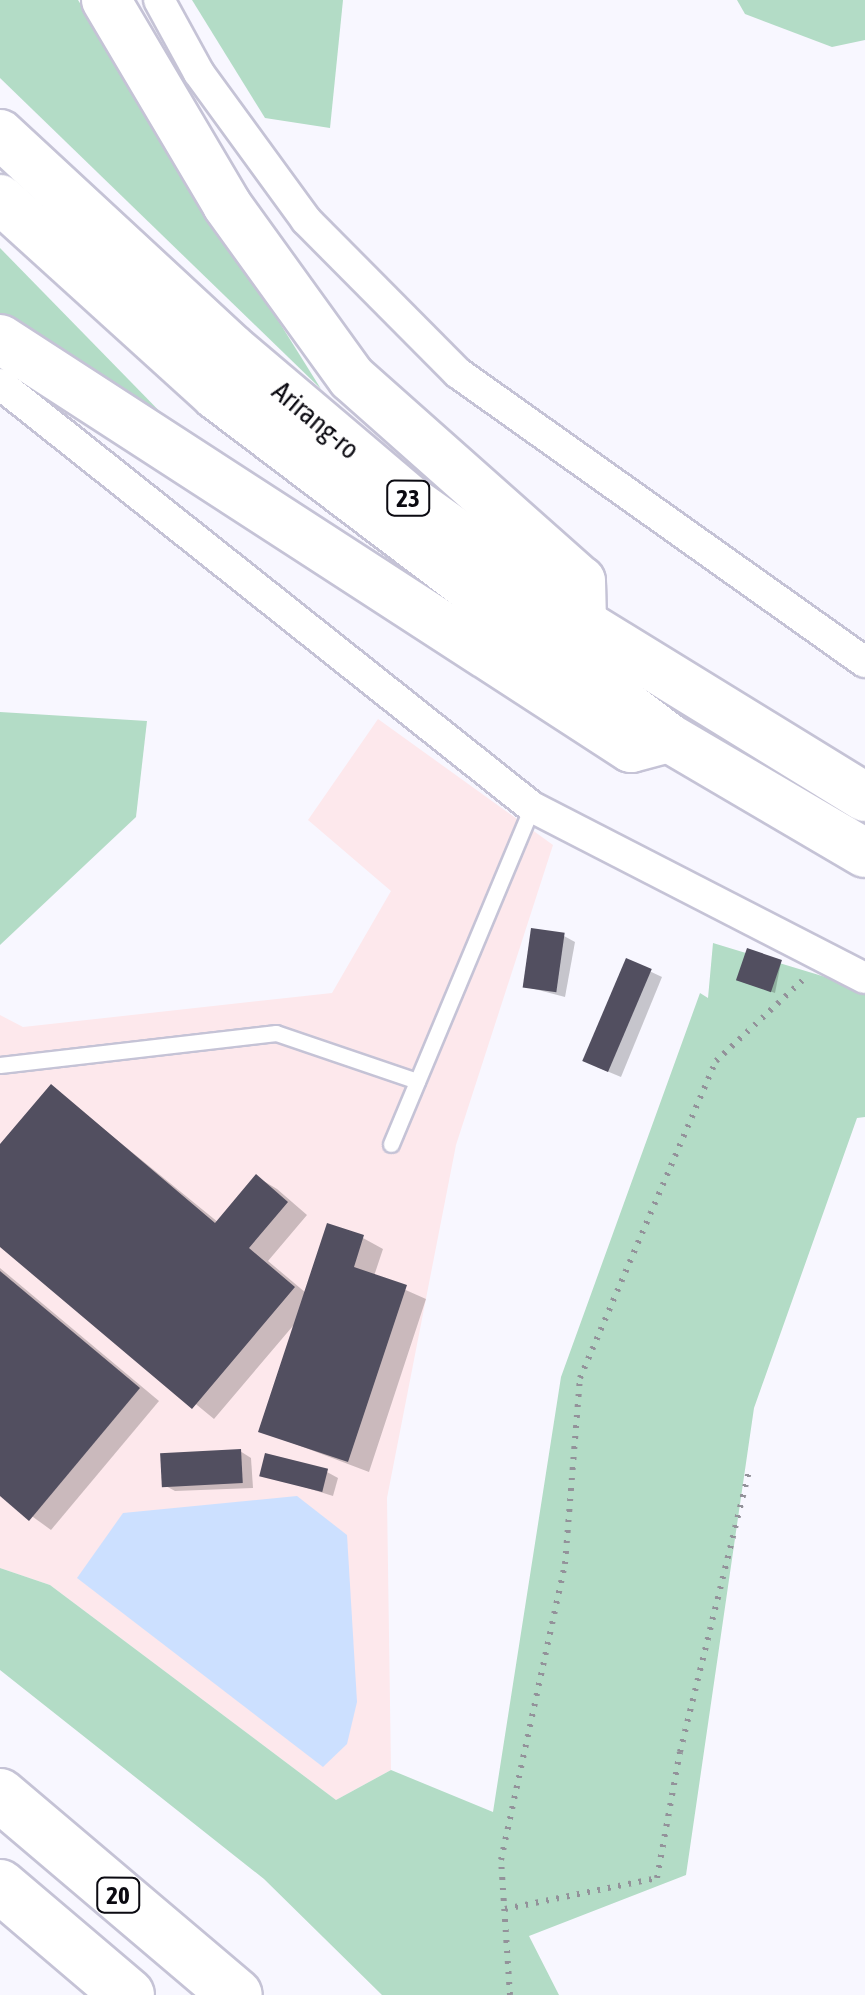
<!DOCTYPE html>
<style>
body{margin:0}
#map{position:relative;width:865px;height:1995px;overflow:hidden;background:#f8f7ff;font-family:"Asap Condensed",sans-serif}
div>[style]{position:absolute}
.industrial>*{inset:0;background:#fde8ec}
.green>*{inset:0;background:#b3dcc6}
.water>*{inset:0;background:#cce0ff}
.shadow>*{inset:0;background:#0003}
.building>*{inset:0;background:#524f60;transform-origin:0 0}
.path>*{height:6px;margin-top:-3px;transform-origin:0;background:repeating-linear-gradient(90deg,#93929a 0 2.5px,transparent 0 10.5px)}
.roads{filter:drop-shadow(2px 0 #c5c3d6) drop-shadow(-2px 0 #c5c3d6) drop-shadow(0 2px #c5c3d6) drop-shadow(0 -2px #c5c3d6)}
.service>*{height:15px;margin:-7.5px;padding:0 7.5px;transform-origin:7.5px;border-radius:7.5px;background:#fff}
.minor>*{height:30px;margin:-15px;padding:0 15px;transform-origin:15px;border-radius:15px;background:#fff}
.trunk>*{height:48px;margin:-24px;padding:0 24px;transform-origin:24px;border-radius:24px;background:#fff}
.motorway>*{height:52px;margin:-26px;padding:0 26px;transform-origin:26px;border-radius:26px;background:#fff}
span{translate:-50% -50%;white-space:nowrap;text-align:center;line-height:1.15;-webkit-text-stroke:10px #fff;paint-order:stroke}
.shield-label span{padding:2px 8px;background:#fff;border:2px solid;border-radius:8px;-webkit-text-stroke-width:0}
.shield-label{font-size:25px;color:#0b0a11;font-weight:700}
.street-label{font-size:28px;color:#0b0a11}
</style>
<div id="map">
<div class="industrial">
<div style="clip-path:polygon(378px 719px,553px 845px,456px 1145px,387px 1498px,391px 1770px,336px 1800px,50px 1585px,0 1568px,0 1015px,23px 1027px,332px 993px,391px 891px,308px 820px)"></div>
</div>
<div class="green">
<div style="clip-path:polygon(0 0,78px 0,321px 389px,0 78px)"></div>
<div style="clip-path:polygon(192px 0,343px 0,330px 128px,265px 118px)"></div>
<div style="clip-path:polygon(737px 0,865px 0,865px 40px,832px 47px,745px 14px)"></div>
<div style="clip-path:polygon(0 248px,173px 425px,0 320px)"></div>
<div style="clip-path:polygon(0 712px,147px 721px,136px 817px,0 945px)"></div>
<div style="clip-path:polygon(713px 943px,865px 989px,865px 1117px,857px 1118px,754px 1408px,686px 1875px,529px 1936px,559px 1995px,382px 1995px,264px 1879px,0 1670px,0 1568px,50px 1585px,336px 1800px,391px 1770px,493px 1812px,561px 1377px,700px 993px,708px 998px)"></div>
</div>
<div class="water">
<div style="clip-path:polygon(297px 1496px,347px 1535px,357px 1702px,347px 1744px,323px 1767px,77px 1578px,123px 1513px)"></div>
</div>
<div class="shadow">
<div style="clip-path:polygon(564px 936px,575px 942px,565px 997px,523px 986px)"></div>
<div style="clip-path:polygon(628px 961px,662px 977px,621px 1077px,597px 1067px)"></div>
<div style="clip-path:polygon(781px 962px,775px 993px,743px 982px)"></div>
<div style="clip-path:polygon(52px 1087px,219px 1223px,257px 1177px,277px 1189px,307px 1215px,268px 1261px,306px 1293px,363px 1238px,383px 1249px,374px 1276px,426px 1299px,369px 1472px,261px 1431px,298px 1320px,214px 1419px,0 1243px,0 1148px)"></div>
<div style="clip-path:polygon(0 1268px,159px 1401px,51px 1530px,0 1493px)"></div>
<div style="clip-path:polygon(240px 1451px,251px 1458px,253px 1488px,175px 1491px,164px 1485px)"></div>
<div style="clip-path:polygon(327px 1472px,338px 1478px,333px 1496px,262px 1474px)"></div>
</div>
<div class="building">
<div style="left:531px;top:928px;width:34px;height:60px;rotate:8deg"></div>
<div style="left:747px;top:948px;width:37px;height:34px;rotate:19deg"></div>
<div style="left:626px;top:958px;width:28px;height:112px;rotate:23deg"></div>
<div style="clip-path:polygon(51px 1084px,215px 1223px,256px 1174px,288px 1202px,249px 1248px,295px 1287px,192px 1409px,0 1247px,0 1144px)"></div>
<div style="clip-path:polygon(327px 1223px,364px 1235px,354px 1267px,407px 1285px,348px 1462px,258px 1432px)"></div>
<div style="clip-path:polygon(0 1271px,140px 1388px,29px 1521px,0 1496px)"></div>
<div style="left:241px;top:1449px;width:34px;height:81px;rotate:87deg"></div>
<div style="left:265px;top:1453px;width:65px;height:24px;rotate:14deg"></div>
</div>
<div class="path">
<div style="left:505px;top:1909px;width:155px;rotate:-11.5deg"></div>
<div style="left:657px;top:1878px;width:128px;rotate:-79.7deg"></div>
<div style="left:680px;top:1752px;width:293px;rotate:-76.2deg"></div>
<div style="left:510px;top:1995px;width:135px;rotate:-93.8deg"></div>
<div style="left:501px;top:1860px;width:303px;rotate:-77.8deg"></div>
<div style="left:565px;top:1564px;width:187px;rotate:-85.4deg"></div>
<div style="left:580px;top:1378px;width:345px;rotate:-66.8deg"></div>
<div style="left:716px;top:1061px;width:119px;rotate:-43deg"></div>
</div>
<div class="roads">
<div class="service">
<div style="left:0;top:1065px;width:278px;rotate:-6.6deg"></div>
<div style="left:276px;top:1033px;width:149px;rotate:18.8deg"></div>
<div style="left:391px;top:1144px;width:365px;rotate:-67.3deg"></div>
</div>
<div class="minor">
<div style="left:159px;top:0;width:83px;rotate:61.3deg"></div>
<div style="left:199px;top:73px;width:182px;rotate:53.9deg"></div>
<div style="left:306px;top:220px;width:216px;rotate:45.2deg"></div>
<div style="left:458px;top:373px;width:499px;rotate:35.4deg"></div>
<div style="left:0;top:384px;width:680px;rotate:38.49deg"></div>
<div style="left:532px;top:807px;width:374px;rotate:27.2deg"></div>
</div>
<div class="trunk">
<div style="left:106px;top:0;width:238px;rotate:59.4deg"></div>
<div style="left:227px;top:205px;width:213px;rotate:54.2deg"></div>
<div style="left:352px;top:378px;width:306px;rotate:41.6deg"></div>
<div style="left:581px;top:581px;width:42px;rotate:88.6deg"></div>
<div style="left:0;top:134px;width:315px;rotate:42.8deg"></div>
<div style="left:231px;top:348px;width:235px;rotate:40.3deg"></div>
<div style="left:410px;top:500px;width:211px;rotate:35.6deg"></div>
<div style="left:582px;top:623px;width:332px;rotate:31.6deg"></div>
<div style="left:0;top:199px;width:292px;rotate:42.2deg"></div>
<div style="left:216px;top:395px;width:568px;rotate:37.13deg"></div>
<div style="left:669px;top:738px;width:227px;rotate:30.4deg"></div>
<div style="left:0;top:339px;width:752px;rotate:32.95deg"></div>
<div style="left:631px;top:748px;width:30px;rotate:-15deg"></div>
</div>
<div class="motorway">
<div style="left:0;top:1795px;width:309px;rotate:40.3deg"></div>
<div style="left:0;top:1886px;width:168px;rotate:40.4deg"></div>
</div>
</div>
<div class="shield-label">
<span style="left:408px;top:498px">23</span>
<span style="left:118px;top:1895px">20</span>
</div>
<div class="street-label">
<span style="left:316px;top:420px;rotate:40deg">Arirang-ro</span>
</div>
</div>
